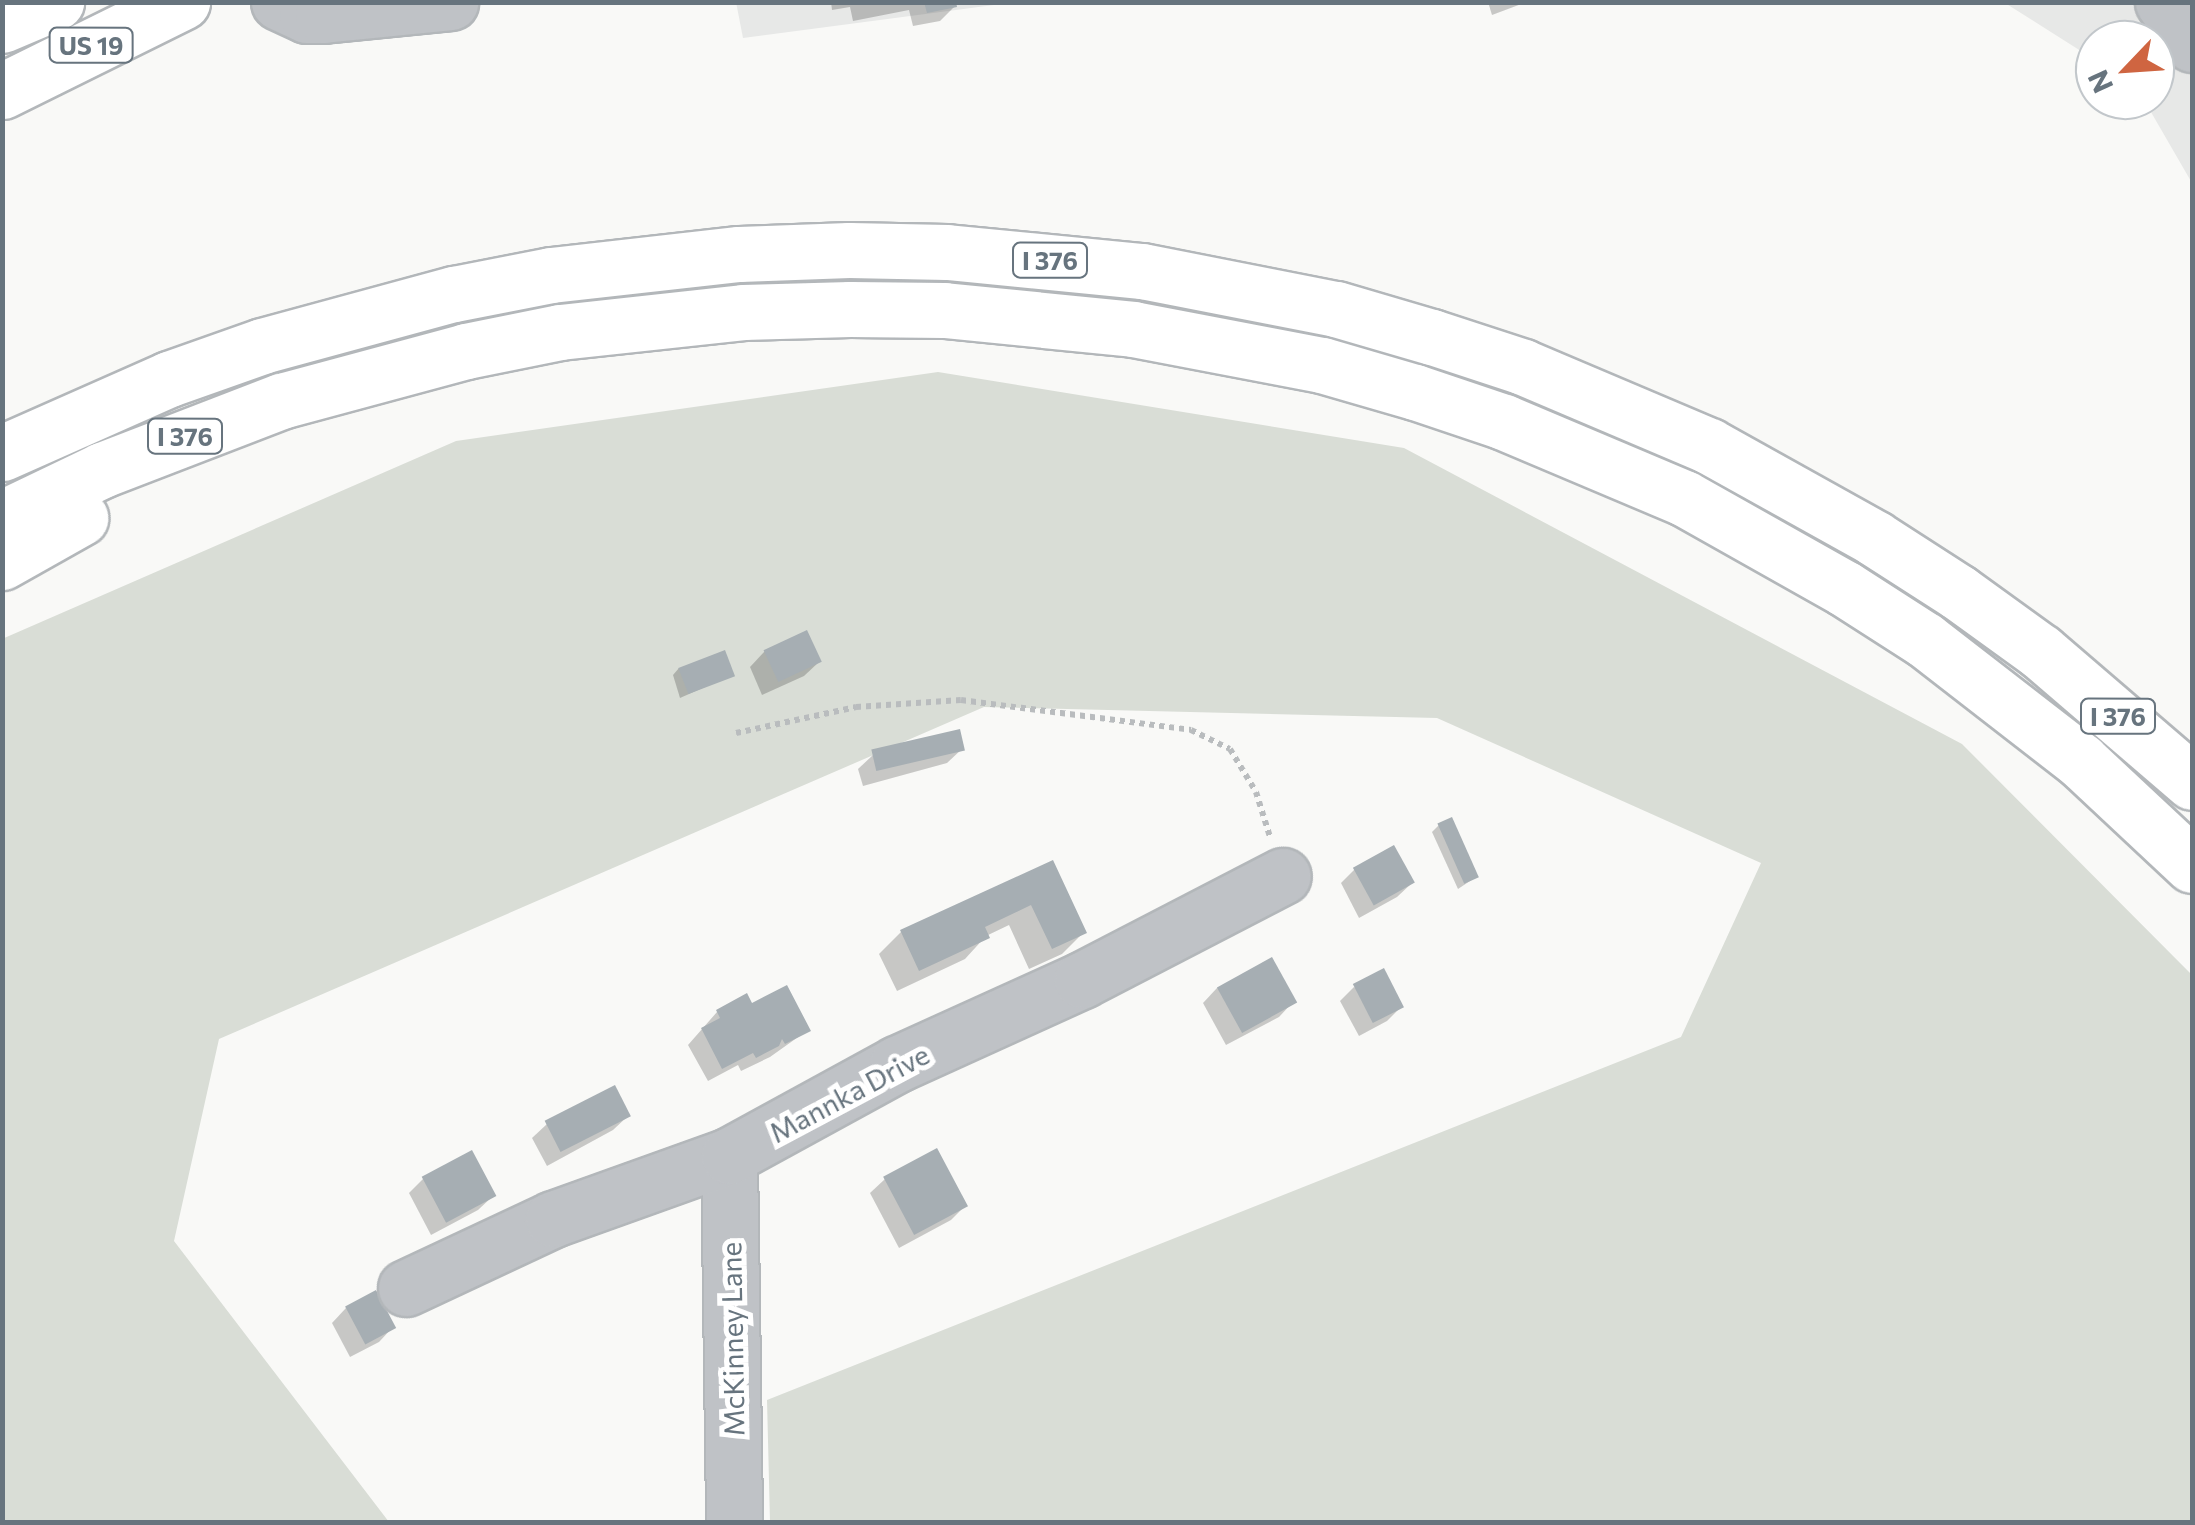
<!DOCTYPE html>
<style>
body{margin:0}
#map{position:relative;width:2195px;height:1525px;overflow:hidden;background:#f9f9f7;font-family:Commissioner,sans-serif}
div>[style]{position:absolute}
.built>*{inset:0;background:#e7e8e7}
.green>*{inset:0;background:#d9ddd6}
.shadow>*{inset:0;background:#0003}
.building>*{inset:0;background:#a6aeb3;transform-origin:0 0}
.path>*{height:6px;margin-top:-3px;transform-origin:0;background:repeating-linear-gradient(90deg,#b9bcbe 0 5px,transparent 0 10px)}
.roads{filter:drop-shadow(2px 0 #b3b7ba) drop-shadow(-2px 0 #b3b7ba) drop-shadow(0 2px #b3b7ba) drop-shadow(0 -2px #b3b7ba)}
.minor>*{height:55px;margin:-27.5px;padding:0 27.5px;transform-origin:27.5px;border-radius:27.5px;background:#bfc2c6}
.major>*{height:55px;margin:-27.5px;padding:0 27.5px;transform-origin:27.5px;border-radius:27.5px;background:#fff}
.highway>*{height:55px;margin:-27.5px;padding:0 27.5px;transform-origin:27.5px;border-radius:27.5px;background:#fff}
span{translate:-50% -50%;white-space:nowrap;text-align:center;line-height:1.15;-webkit-text-stroke:10px #fff;paint-order:stroke}
.shield-label span{padding:2px 8px;background:#fff;border:2px solid;border-radius:8px;-webkit-text-stroke-width:0}
.shield-label{font-size:25px;color:#67747e;font-weight:700}
.street-label{font-size:28px;color:#67747e}
.frame{position:absolute;inset:0;border:5px solid #67747e;pointer-events:none}
.north{position:absolute;left:2075px;top:20px;width:100px;height:100px;box-sizing:border-box;background:#fff;border:2px solid #c2c7cb;border-radius:50%;rotate:245deg;font-size:28px;font-weight:700;line-height:40px;text-align:center;color:#67747e}
.north::after{content:'';display:block;margin:auto;width:35px;height:45px;background:#cf6541;clip-path:polygon(50% 0,100% 100%,50% 72%,0 100%)}
</style>
<div id="map">
<div class="built">
<div style="clip-path:polygon(736px 2px,1009px 3px,743px 38px)"></div>
<div style="clip-path:polygon(2005px 3px,2192px 3px,2192px 183px,2144px 100px,2155px 100px,2155px 40px,2095px 40px,2095px 60px)"></div>
</div>
<div class="green">
<div style="clip-path:polygon(938px 372px,1404px 448px,1962px 744px,2192px 975px,2192px 1522px,770px 1522px,767px 1400px,1681px 1037px,1761px 863px,1437px 718px,984px 707px,219px 1039px,174px 1241px,389px 1522px,3px 1522px,2px 639px,456px 441px)"></div>
</div>
<div class="shadow">
<div style="clip-path:polygon(831px 2px,954px 2px,955px 6px,940px 21px,913px 26px,909px 10px,853px 21px,850px 7px,832px 10px)"></div>
<div style="clip-path:polygon(1488px 2px,1527px 2px,1492px 15px)"></div>
<div style="clip-path:polygon(806px 633px,819px 662px,804px 676px,762px 695px,750px 667px,764px 652px)"></div>
<div style="clip-path:polygon(679px 668px,732px 675px,680px 698px,673px 675px)"></div>
<div style="clip-path:polygon(962px 749px,947px 763px,863px 786px,858px 769px,873px 755px)"></div>
<div style="clip-path:polygon(1439px 825px,1476px 877px,1458px 889px,1432px 832px)"></div>
<div style="clip-path:polygon(1051px 863px,1084px 932px,1062px 954px,1029px 969px,1009px 925px,986px 936px,965px 959px,897px 991px,879px 954px,901px 932px)"></div>
<div style="clip-path:polygon(1355px 869px,1412px 883px,1397px 897px,1359px 918px,1341px 883px)"></div>
<div style="clip-path:polygon(1354px 987px,1401px 1007px,1387px 1021px,1359px 1036px,1340px 1001px)"></div>
<div style="clip-path:polygon(1217px 988px,1293px 1002px,1279px 1017px,1226px 1045px,1203px 1003px)"></div>
<div style="clip-path:polygon(751px 1007px,808px 1030px,770px 1057px,741px 1071px,738px 1065px,708px 1081px,688px 1045px,717px 1012px)"></div>
<div style="clip-path:polygon(628px 1116px,613px 1130px,547px 1166px,532px 1138px,547px 1124px)"></div>
<div style="clip-path:polygon(423px 1179px,493px 1196px,478px 1210px,431px 1235px,409px 1193px)"></div>
<div style="clip-path:polygon(885px 1179px,965px 1206px,951px 1220px,899px 1248px,870px 1193px)"></div>
<div style="clip-path:polygon(346px 1308px,393px 1327px,379px 1342px,350px 1357px,332px 1323px)"></div>
</div>
<div class="building">
<div style="clip-path:polygon(924px 2px,956px 2px,957px 7px,927px 13px)"></div>
<div style="left:807px;top:630px;width:35px;height:48px;rotate:65deg"></div>
<div style="left:725px;top:650px;width:28px;height:50px;rotate:69deg"></div>
<div style="left:960px;top:729px;width:22px;height:91px;rotate:77deg"></div>
<div style="left:1452px;top:817px;width:66px;height:16px;rotate:66deg"></div>
<div style="left:1394px;top:845px;width:43px;height:47px;rotate:61deg"></div>
<div style="clip-path:polygon(1053px 860px,1087px 933px,1052px 949px,1031px 905px,985px 927px,990px 938px,919px 971px,900px 930px)"></div>
<div style="left:1272px;top:957px;width:52px;height:63px;rotate:61deg"></div>
<div style="left:1384px;top:968px;width:44px;height:35px;rotate:63deg"></div>
<div style="clip-path:polygon(787px 985px,811px 1031px,785px 1044px,782px 1039px,779px 1046px,756px 1058px,753px 1053px,722px 1069px,701px 1028px,720px 1018px,716px 1010px,747px 993px,752px 1003px)"></div>
<div style="left:615px;top:1085px;width:35px;height:79px;rotate:63deg"></div>
<div style="left:937px;top:1148px;width:66px;height:61px;rotate:62deg"></div>
<div style="left:472px;top:1150px;width:52px;height:57px;rotate:62deg"></div>
<div style="left:376px;top:1290px;width:43px;height:35px;rotate:62deg"></div>
</div>
<div class="path">
<div style="left:736px;top:733px;width:123px;rotate:-12.2deg"></div>
<div style="left:856px;top:707px;width:105px;rotate:-3.8deg"></div>
<div style="left:961px;top:700px;width:232px;rotate:7.4deg"></div>
<div style="left:1191px;top:730px;width:43px;rotate:26deg"></div>
<div style="left:1230px;top:749px;width:50px;rotate:58.8deg"></div>
<div style="left:1256px;top:792px;width:47px;rotate:72.7deg"></div>
</div>
<div class="roads">
<div class="minor">
<div style="left:279px;top:2px;width:31px;rotate:25deg"></div>
<div style="left:307px;top:15px;width:16px"></div>
<div style="left:323px;top:15px;width:128px;rotate:-5.8deg"></div>
<div style="left:2163px;top:2px;width:51px;rotate:55.4deg"></div>
<div style="left:729px;top:1156px;width:366px;rotate:89.2deg"></div>
<div style="left:406px;top:1288px;width:162px;rotate:-25.1deg"></div>
<div style="left:553px;top:1219px;width:187px;rotate:-19.7deg"></div>
<div style="left:729px;top:1156px;width:192px;rotate:-28.7deg"></div>
<div style="left:897px;top:1064px;width:203px;rotate:-24.4deg"></div>
<div style="left:1082px;top:980px;width:226px;rotate:-27.4deg"></div>
</div>
<div class="major">
<div style="left:2px;top:25px;width:59px;rotate:-23.1deg"></div>
<div style="left:2px;top:91px;width:201px;rotate:-26.3deg"></div>
</div>
<div class="highway">
<div style="left:2px;top:453px;width:183px;rotate:-23.9deg"></div>
<div style="left:169px;top:379px;width:99px;rotate:-19.5deg"></div>
<div style="left:262px;top:346px;width:199px;rotate:-15.2deg"></div>
<div style="left:454px;top:294px;width:99px;rotate:-11.1deg"></div>
<div style="left:551px;top:275px;width:189px;rotate:-6.4deg"></div>
<div style="left:739px;top:254px;width:110px;rotate:-2.1deg"></div>
<div style="left:849px;top:250px;width:98px;rotate:1.2deg"></div>
<div style="left:947px;top:252px;width:196px;rotate:5.6deg"></div>
<div style="left:1142px;top:271px;width:198px;rotate:11.1deg"></div>
<div style="left:1336px;top:309px;width:100px;rotate:16.3deg"></div>
<div style="left:1432px;top:337px;width:96px;rotate:18.2deg"></div>
<div style="left:1523px;top:367px;width:202px;rotate:23deg"></div>
<div style="left:1709px;top:446px;width:189px;rotate:29.1deg"></div>
<div style="left:1874px;top:538px;width:100px;rotate:32.7deg"></div>
<div style="left:1958px;top:592px;width:102px;rotate:35.9deg"></div>
<div style="left:2041px;top:652px;width:199px;rotate:40.7deg"></div>
<div style="left:2px;top:518px;width:111px;rotate:-25.6deg"></div>
<div style="left:102px;top:470px;width:192px;rotate:-21.1deg"></div>
<div style="left:281px;top:401px;width:192px;rotate:-15.1deg"></div>
<div style="left:466px;top:351px;width:96px;rotate:-11.4deg"></div>
<div style="left:560px;top:332px;width:184px;rotate:-6.2deg"></div>
<div style="left:743px;top:312px;width:107px;rotate:-1.6deg"></div>
<div style="left:850px;top:309px;width:94px;rotate:0.6deg"></div>
<div style="left:944px;top:310px;width:190px;rotate:5.7deg"></div>
<div style="left:1133px;top:329px;width:192px;rotate:10.8deg"></div>
<div style="left:1322px;top:365px;width:97px;rotate:16.2deg"></div>
<div style="left:1415px;top:392px;width:94px;rotate:18.6deg"></div>
<div style="left:1504px;top:422px;width:195px;rotate:22.9deg"></div>
<div style="left:1684px;top:498px;width:184px;rotate:29.4deg"></div>
<div style="left:1844px;top:588px;width:96px;rotate:32.7deg"></div>
<div style="left:1925px;top:640px;width:197px;rotate:37.8deg"></div>
<div style="left:2081px;top:761px;width:152px;rotate:43.1deg"></div>
<div style="left:2px;top:562px;width:90px;rotate:-29.4deg"></div>
</div>
</div>
<div class="shield-label">
<span style="left:91px;top:45px">US 19</span>
<span style="left:1050px;top:260px">I 376</span>
<span style="left:185px;top:436px">I 376</span>
<span style="left:2118px;top:716px">I 376</span>
</div>
<div class="street-label">
<span style="left:849px;top:1093px;rotate:-28deg">Mannka Drive</span>
<span style="left:732px;top:1339px;rotate:-91deg">McKinney Lane</span>
</div>
<div class="frame"></div>
<div class="north">N</div>
</div>
